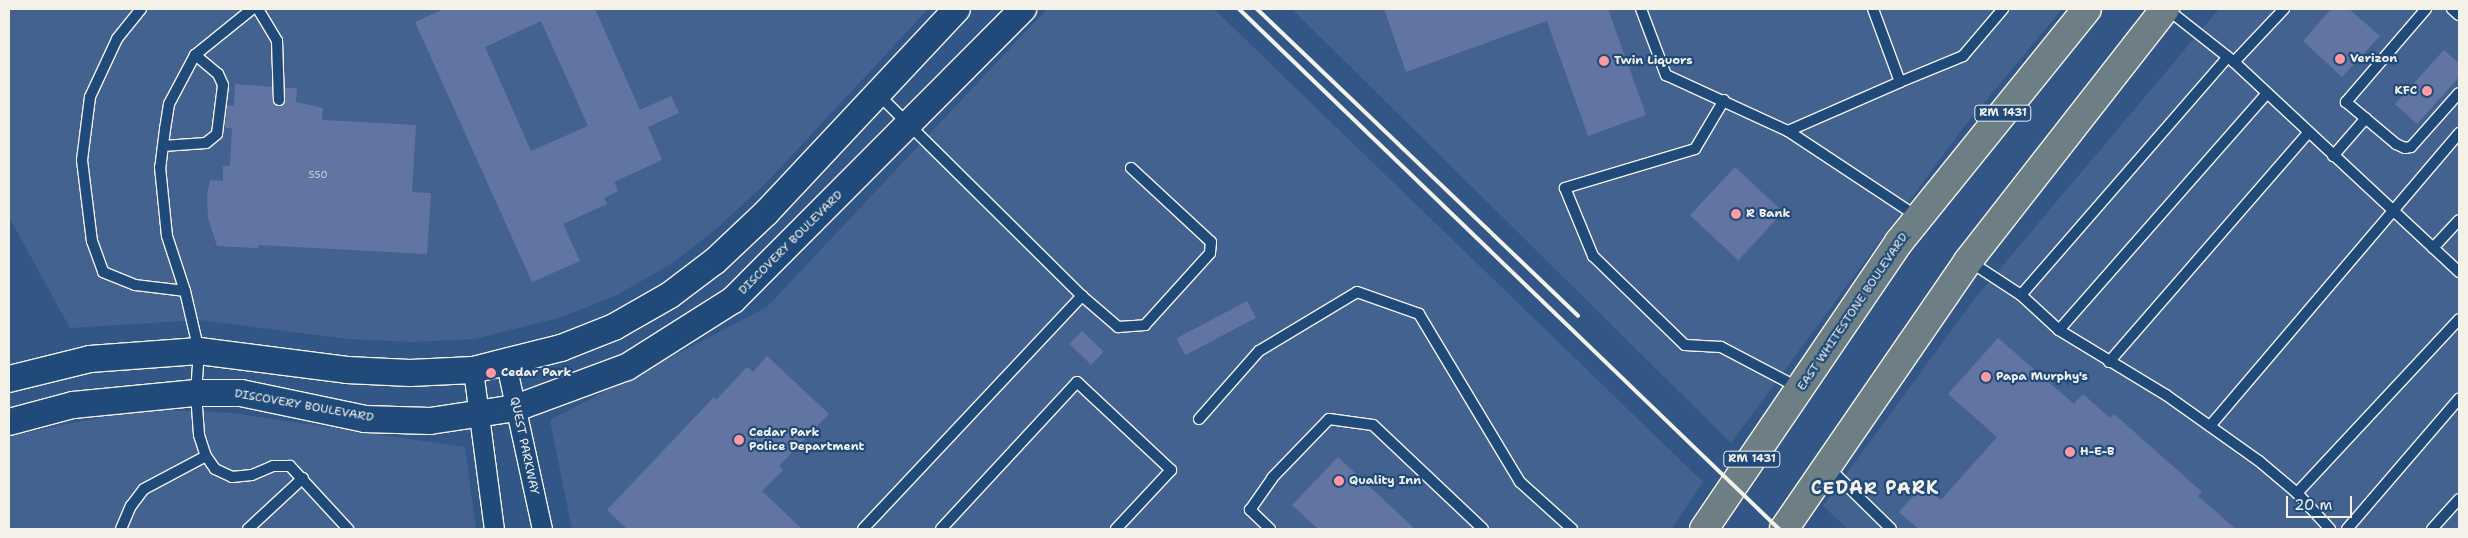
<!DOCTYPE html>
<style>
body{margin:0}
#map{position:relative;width:2468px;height:538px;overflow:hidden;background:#325686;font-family:"Shantell Sans",sans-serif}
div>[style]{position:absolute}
.built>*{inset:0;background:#446290}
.building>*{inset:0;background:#6275a2;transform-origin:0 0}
.roads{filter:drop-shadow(1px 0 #f4f1e8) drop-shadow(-1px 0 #f4f1e8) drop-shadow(0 1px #f4f1e8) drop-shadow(0 -1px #f4f1e8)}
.lane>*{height:10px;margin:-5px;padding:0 5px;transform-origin:5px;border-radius:5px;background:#1f4a7a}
.street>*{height:19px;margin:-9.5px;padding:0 9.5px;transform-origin:9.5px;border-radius:9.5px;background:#1f4a7a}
.secondary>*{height:26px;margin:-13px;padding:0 13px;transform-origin:13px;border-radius:13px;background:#1f4a7a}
.primary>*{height:28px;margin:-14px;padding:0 14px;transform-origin:14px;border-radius:14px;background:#6d7e84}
.rail>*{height:4px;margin:-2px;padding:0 2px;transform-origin:2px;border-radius:2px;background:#f4f1e8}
.dots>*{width:14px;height:14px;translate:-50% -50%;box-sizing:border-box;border:2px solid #1f4a7a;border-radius:50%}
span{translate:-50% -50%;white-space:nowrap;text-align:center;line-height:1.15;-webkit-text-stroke:4.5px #1f4a7a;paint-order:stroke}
.number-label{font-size:10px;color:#d0d2d6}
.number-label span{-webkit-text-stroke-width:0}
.shield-label span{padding:1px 4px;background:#1f4a7a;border:1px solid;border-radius:4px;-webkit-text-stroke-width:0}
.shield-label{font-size:11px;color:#f4f1e8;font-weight:700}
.poi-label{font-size:12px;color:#f4f1e8;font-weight:700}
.left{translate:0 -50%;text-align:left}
.right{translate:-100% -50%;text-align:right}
.street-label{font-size:12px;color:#f4f1e8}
.district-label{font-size:18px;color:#f4f1e8;font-weight:700;letter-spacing:1px}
.frame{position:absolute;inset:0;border:10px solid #f4f1e8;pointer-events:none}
.scale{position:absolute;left:2286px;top:496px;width:66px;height:22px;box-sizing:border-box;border:2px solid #f4f1e8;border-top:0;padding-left:6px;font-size:15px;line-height:18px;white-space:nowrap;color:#f4f1e8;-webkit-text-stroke:4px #1f4a7a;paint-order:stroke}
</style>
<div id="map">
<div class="built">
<div style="clip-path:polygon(9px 9px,928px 9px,767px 182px,716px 229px,671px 264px,615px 296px,562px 317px,474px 339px,412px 342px,349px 339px,200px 320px,70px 328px,9px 217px)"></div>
<div style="clip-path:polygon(1047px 9px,1214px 9px,1703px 482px,1672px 529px,572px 529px,550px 420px,767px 307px)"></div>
<div style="clip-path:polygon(1292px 9px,2062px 9px,1963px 128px,1731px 443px)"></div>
<div style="clip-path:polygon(2219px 9px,2459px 9px,2459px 529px,1848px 529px,1823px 506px,1972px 302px)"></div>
<div style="clip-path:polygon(143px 409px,232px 413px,465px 447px,476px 529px,9px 529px,9px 436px)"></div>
</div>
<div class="building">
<div style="clip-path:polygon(evenodd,444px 9px,595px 9px,640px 110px,671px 96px,679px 113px,648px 127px,662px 160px,614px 182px,618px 191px,604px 198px,607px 204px,563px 224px,580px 261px,532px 282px,415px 22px,444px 9px,541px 21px,588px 126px,531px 151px,485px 47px,541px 21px)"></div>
<div style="clip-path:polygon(1384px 9px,1608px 9px,1646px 115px,1588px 136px,1547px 21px,1406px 72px)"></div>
<div style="clip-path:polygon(2331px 9px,2349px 9px,2380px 36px,2342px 77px,2303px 41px)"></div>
<div style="clip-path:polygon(2444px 50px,2459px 63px,2459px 77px,2417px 124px,2395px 104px)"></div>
<div style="clip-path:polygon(235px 84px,272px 87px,273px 103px,279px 107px,285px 103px,285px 88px,297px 88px,296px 102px,323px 108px,322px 120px,416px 125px,412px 192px,431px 193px,427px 254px,258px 245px,258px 248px,217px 246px,208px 218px,207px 195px,210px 180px,223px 181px,223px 166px,230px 166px,232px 128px,225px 128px,227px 105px,234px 106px)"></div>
<div style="left:1735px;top:167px;width:66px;height:66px;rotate:43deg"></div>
<div style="left:1247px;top:301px;width:19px;height:80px;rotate:62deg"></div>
<div style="left:1082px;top:331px;width:30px;height:18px;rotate:44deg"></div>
<div style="clip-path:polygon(1998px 338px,2074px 404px,2083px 394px,2110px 418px,2114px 414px,2202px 492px,2198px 496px,2236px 529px,1919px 529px,1899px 512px,1923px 485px,1941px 500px,1997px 437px,1948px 394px)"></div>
<div style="clip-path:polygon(767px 356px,829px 414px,779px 466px,783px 470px,762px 491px,802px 529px,627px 529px,607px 510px,714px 397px,716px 400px,747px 367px,753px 372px)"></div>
<div style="clip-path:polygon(1338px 457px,1415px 529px,1318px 529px,1292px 505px)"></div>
</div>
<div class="roads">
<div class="lane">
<div style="left:141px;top:9px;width:38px;rotate:129deg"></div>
<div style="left:117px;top:39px;width:64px;rotate:115deg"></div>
<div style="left:90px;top:97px;width:64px;rotate:97.2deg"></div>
<div style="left:82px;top:160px;width:82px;rotate:83deg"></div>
<div style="left:92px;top:241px;width:33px;rotate:70deg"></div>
<div style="left:103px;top:272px;width:35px;rotate:22deg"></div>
<div style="left:135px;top:285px;width:50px;rotate:6.8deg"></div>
<div style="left:252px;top:9px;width:73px;rotate:141.1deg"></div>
<div style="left:195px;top:55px;width:55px;rotate:118deg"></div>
<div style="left:169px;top:104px;width:25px;rotate:99deg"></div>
<div style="left:165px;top:129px;width:38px;rotate:97deg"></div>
<div style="left:160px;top:167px;width:69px;rotate:84.2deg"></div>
<div style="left:167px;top:236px;width:58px;rotate:71.9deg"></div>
<div style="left:185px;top:291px;width:62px;rotate:76.9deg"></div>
<div style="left:199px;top:351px;width:42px;rotate:94.1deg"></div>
<div style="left:196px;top:393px;width:42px;rotate:85.9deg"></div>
<div style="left:199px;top:435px;width:22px;rotate:72deg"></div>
<div style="left:206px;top:456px;width:16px;rotate:55deg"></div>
<div style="left:215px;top:469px;width:19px;rotate:25deg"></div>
<div style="left:232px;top:477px;width:20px;rotate:-6deg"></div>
<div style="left:252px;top:475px;width:23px;rotate:-23deg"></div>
<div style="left:273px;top:466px;width:17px"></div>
<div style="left:290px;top:466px;width:86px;rotate:47.4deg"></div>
<div style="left:258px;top:9px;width:37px;rotate:59deg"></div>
<div style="left:277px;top:41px;width:59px;rotate:88.1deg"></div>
<div style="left:1641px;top:9px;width:71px;rotate:69.3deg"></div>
<div style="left:1666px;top:75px;width:134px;rotate:24.7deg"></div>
<div style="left:1788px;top:131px;width:156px;rotate:33.5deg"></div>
<div style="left:2167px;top:9px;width:85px;rotate:38.3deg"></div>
<div style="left:2234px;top:62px;width:308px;rotate:43deg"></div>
<div style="left:2426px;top:9px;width:123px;rotate:130.7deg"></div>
<div style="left:2346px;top:102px;width:65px;rotate:40deg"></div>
<div style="left:2396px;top:144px;width:10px;rotate:24deg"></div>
<div style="left:2405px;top:148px;width:6px;rotate:-9deg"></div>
<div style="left:2411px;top:147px;width:72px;rotate:-48.4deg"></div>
<div style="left:2452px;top:9px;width:9px;rotate:41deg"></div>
<div style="left:2234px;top:62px;width:73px;rotate:-46.7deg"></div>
<div style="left:1900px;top:82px;width:68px;rotate:-22.4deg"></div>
<div style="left:1963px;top:56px;width:62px;rotate:-49.6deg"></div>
<div style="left:1724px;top:100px;width:57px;rotate:120.6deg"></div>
<div style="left:1695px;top:149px;width:136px;rotate:163.3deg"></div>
<div style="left:1565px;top:188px;width:74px;rotate:67.6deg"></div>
<div style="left:1593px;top:256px;width:128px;rotate:44.1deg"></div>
<div style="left:1685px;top:345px;width:36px;rotate:3deg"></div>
<div style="left:1721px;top:347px;width:88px;rotate:27.7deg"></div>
<div style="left:1788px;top:131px;width:122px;rotate:-23.6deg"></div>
<div style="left:1900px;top:82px;width:78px;rotate:-110.3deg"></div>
<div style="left:163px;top:146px;width:43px;rotate:-4deg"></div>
<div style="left:206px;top:143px;width:14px;rotate:-39deg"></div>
<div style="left:217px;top:134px;width:49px;rotate:-83deg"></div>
<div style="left:223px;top:85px;width:12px;rotate:-114deg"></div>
<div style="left:218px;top:74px;width:30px;rotate:-140deg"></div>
<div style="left:2333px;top:156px;width:50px;rotate:-49deg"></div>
<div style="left:2433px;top:248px;width:38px;rotate:-47deg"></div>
<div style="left:1969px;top:261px;width:62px;rotate:33.2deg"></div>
<div style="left:2021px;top:295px;width:52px;rotate:42.6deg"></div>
<div style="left:2059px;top:330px;width:125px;rotate:31.3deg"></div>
<div style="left:2166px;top:395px;width:114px;rotate:35.4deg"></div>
<div style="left:2259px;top:461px;width:50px;rotate:40.1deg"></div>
<div style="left:2297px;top:493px;width:49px;rotate:47.5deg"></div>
<div style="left:2021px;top:295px;width:315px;rotate:-49deg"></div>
<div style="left:1082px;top:296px;width:48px;rotate:40.7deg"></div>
<div style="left:1118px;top:327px;width:27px;rotate:-4deg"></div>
<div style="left:1145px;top:325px;width:97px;rotate:-47.9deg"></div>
<div style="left:1210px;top:253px;width:11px;rotate:-85deg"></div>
<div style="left:1211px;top:242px;width:109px;rotate:-137.2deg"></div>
<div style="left:2059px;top:330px;width:315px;rotate:-48.7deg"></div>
<div style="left:2109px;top:362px;width:303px;rotate:-49deg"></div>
<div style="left:1199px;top:419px;width:91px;rotate:-48.6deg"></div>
<div style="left:1259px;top:351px;width:114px;rotate:-31deg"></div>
<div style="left:1357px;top:292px;width:66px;rotate:19.5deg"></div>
<div style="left:1419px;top:314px;width:196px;rotate:59deg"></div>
<div style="left:1520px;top:482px;width:70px;rotate:42.1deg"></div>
<div style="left:2210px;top:426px;width:385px;rotate:-49.6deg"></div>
<div style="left:1828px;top:467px;width:88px;rotate:44.5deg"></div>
<div style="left:2297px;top:493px;width:238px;rotate:-47deg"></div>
<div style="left:121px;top:529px;width:25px;rotate:-67deg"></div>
<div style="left:131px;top:506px;width:21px;rotate:-53deg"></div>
<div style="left:144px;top:489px;width:70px;rotate:-28deg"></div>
<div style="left:248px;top:529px;width:75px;rotate:-42.8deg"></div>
<div style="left:863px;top:529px;width:320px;rotate:-46.8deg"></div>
<div style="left:1082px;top:296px;width:286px;rotate:-135.3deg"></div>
<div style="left:941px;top:529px;width:200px;rotate:-47.2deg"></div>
<div style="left:1077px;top:382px;width:129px;rotate:43.1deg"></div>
<div style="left:1171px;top:470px;width:81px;rotate:133deg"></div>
<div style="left:1270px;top:529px;width:28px;rotate:-136deg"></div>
<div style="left:1250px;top:510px;width:39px;rotate:-55deg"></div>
<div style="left:1272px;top:478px;width:82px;rotate:-46deg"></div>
<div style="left:1329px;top:419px;width:44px;rotate:7.8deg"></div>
<div style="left:1373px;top:425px;width:151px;rotate:43.4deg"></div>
<div style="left:2347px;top:529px;width:172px;rotate:-49.3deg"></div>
<div style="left:2432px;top:529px;width:40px;rotate:-48deg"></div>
</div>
<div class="street">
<div style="left:506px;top:364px;width:169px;rotate:77.7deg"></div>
<div style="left:473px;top:370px;width:160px;rotate:82.5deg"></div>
</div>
<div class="secondary">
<div style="left:9px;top:379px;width:83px;rotate:-13.9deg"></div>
<div style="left:90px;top:359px;width:109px;rotate:-4.2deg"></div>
<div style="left:199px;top:351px;width:149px;rotate:7.3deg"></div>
<div style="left:347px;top:370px;width:63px;rotate:2.7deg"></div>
<div style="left:410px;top:373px;width:63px;rotate:-2.7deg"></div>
<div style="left:473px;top:370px;width:91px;rotate:-14deg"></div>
<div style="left:561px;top:348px;width:57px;rotate:-21.6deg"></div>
<div style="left:614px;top:327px;width:64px;rotate:-29.7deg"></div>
<div style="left:670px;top:295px;width:56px;rotate:-37.1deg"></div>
<div style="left:715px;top:261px;width:70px;rotate:-43.3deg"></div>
<div style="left:766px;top:213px;width:279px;rotate:-46.9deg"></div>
<div style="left:9px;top:422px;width:66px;rotate:-14.9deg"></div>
<div style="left:73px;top:405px;width:124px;rotate:-5.6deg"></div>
<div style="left:196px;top:393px;width:45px"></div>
<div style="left:241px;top:393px;width:127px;rotate:11.8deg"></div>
<div style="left:365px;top:419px;width:65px;rotate:1.8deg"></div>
<div style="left:430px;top:421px;width:87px;rotate:-8.6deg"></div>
<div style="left:516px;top:408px;width:118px;rotate:-20.3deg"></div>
<div style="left:627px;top:367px;width:125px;rotate:-32.3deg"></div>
<div style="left:733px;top:300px;width:411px;rotate:-45.1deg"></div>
</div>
<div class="primary">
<div style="left:1704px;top:529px;width:347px;rotate:-55.8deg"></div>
<div style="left:1899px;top:242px;width:299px;rotate:-51.1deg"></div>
<div style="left:1784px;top:529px;width:325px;rotate:-55.5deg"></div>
<div style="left:1968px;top:261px;width:320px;rotate:-52deg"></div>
</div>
</div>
<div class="rail">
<div style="left:1239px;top:9px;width:750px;rotate:43.92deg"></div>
<div style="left:1257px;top:9px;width:444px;rotate:43.7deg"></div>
</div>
<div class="dots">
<div style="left:2340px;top:59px;background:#ff9aa2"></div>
<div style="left:1604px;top:61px;background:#ff9aa2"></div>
<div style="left:2427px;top:91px;background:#ff9aa2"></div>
<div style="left:1736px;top:214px;background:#ff9aa2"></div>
<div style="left:491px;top:373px;background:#ff9aa2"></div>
<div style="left:1986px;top:377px;background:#ff9aa2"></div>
<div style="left:739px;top:440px;background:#ff9aa2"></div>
<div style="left:2070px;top:452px;background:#ff9aa2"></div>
<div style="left:1339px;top:481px;background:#ff9aa2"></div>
</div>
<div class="number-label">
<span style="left:318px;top:175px">550</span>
</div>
<div class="shield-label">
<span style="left:2003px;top:113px">RM 1431</span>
<span style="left:1752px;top:459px">RM 1431</span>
</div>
<div class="poi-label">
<span class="left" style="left:2350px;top:59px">Verizon</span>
<span class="left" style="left:1614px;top:61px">Twin Liquors</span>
<span class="right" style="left:2417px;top:91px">KFC</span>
<span class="left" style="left:1746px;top:214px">R Bank</span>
<span class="left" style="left:501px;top:373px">Cedar Park</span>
<span class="left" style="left:1996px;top:377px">Papa Murphy's</span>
<span class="left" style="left:749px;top:440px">Cedar Park<br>Police Department</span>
<span class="left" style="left:2080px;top:452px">H-E-B</span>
<span class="left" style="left:1349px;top:481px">Quality Inn</span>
</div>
<div class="street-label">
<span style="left:791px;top:243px;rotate:-45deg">DISCOVERY BOULEVARD</span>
<span style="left:1853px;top:312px;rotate:-56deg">EAST WHITESTONE BOULEVARD</span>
<span style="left:304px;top:406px;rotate:10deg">DISCOVERY BOULEVARD</span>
<span style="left:524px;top:446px;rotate:78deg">QUEST PARKWAY</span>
</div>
<div class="district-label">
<span style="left:1875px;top:488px">CEDAR PARK</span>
</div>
<div class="frame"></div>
<div class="scale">20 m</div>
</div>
